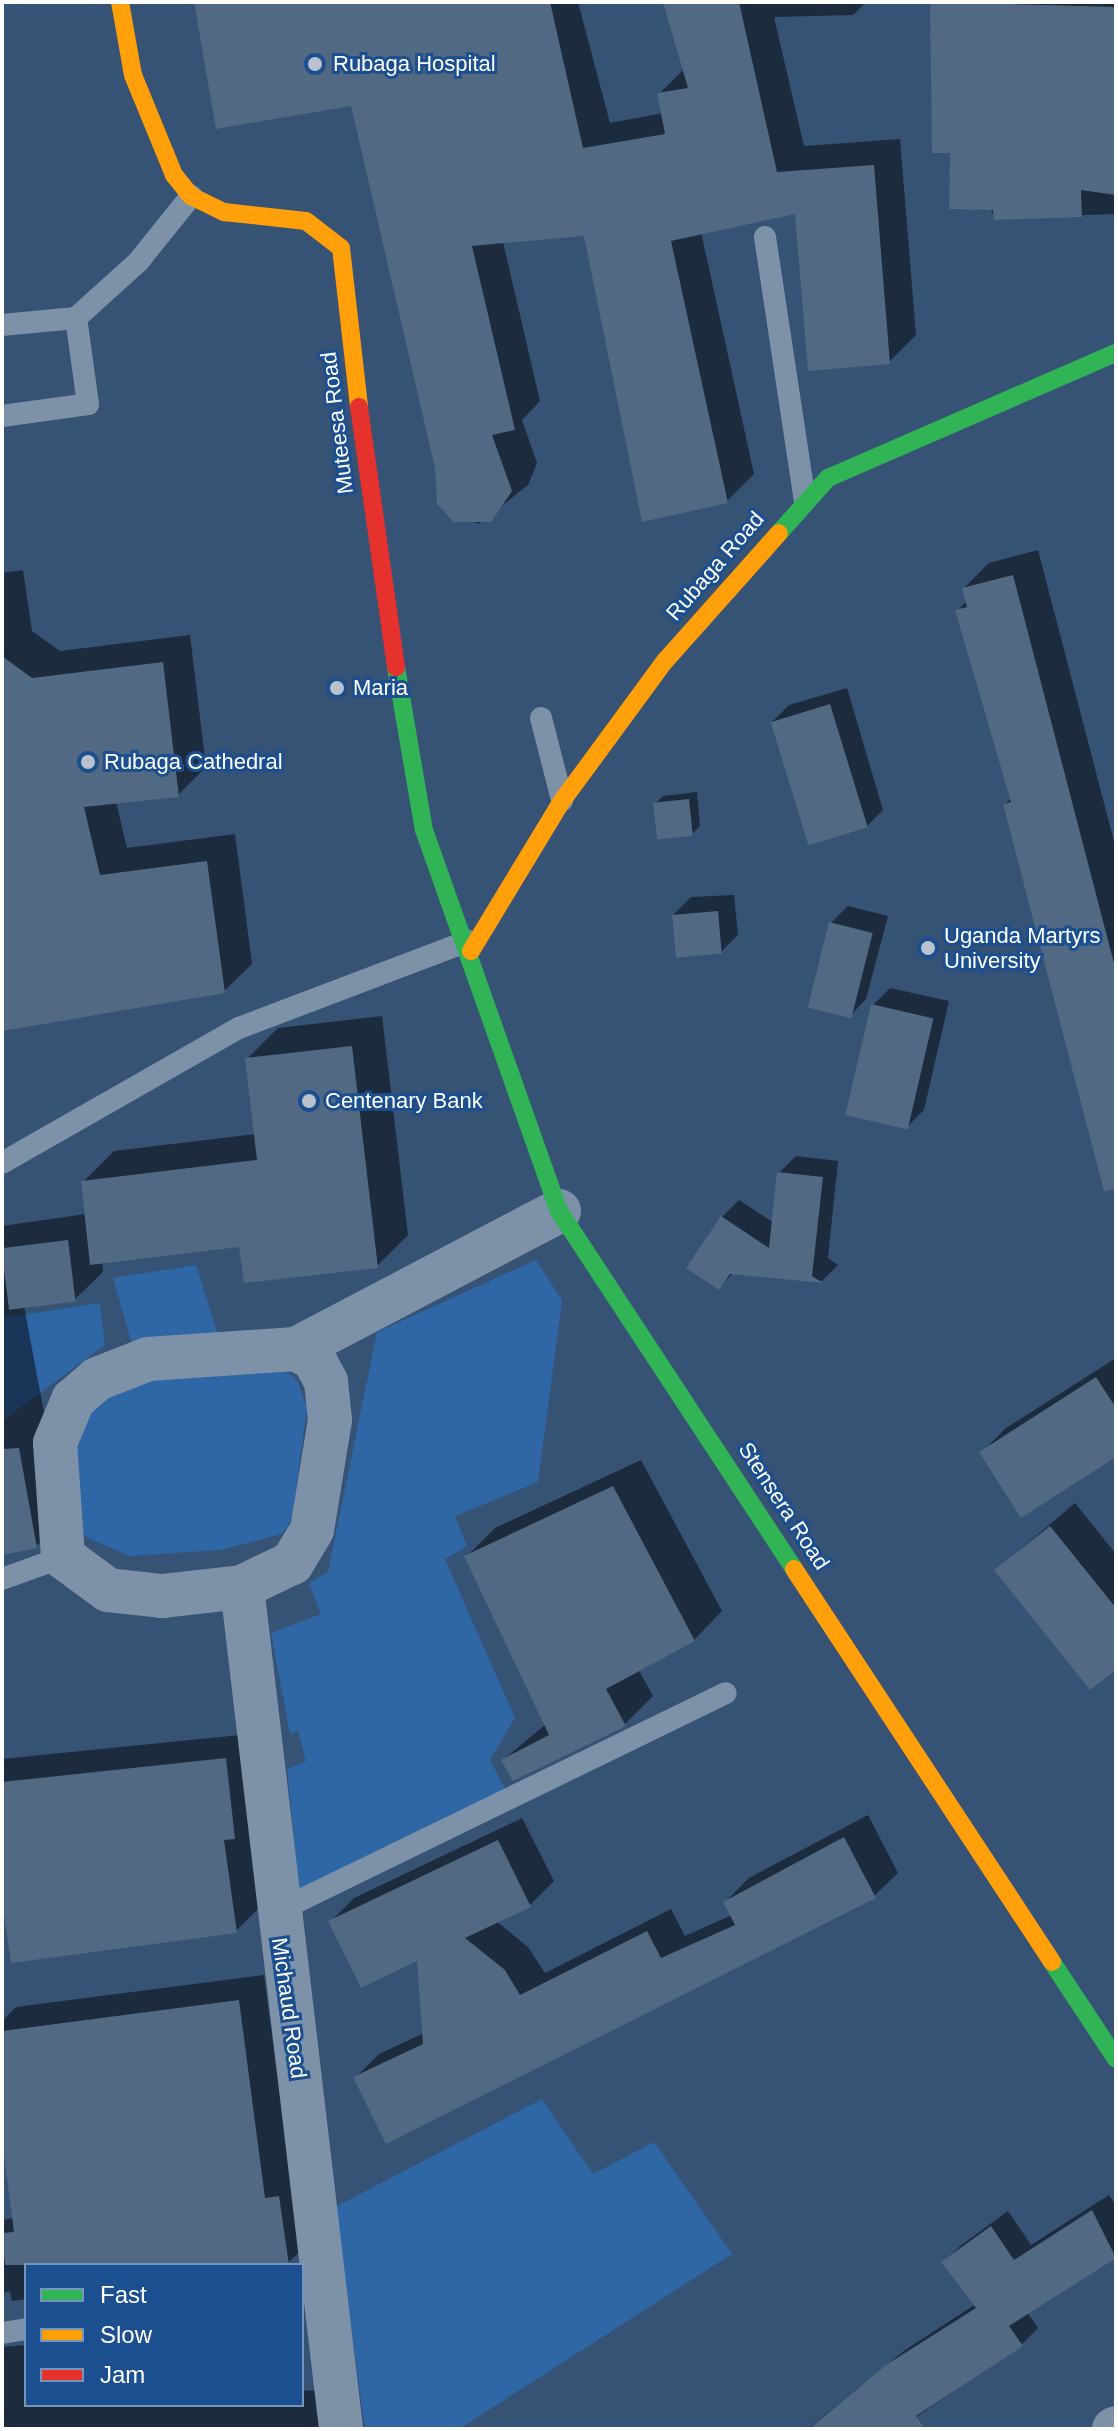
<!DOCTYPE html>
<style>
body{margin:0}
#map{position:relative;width:1118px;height:2431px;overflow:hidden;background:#365274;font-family:Helvetica,sans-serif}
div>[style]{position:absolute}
.green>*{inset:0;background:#2f66a5}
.shadow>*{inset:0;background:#0007}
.building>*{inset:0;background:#526984;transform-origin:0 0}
.lane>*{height:22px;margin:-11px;padding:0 11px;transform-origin:11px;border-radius:11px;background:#7d92a8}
.street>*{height:44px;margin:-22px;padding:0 22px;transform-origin:22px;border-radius:22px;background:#7d92a8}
.fast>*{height:18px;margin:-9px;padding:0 9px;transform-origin:9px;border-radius:9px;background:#30b455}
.slow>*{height:18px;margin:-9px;padding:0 9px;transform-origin:9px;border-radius:9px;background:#ff9f0a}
.jam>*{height:18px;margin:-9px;padding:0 9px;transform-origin:9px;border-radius:9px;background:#e5322d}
.dots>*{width:22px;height:22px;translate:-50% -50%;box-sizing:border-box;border:4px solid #1b4f8f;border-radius:50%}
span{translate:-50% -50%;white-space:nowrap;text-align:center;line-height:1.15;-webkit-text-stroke:6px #1b4f8f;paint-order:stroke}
.poi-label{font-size:22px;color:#fff}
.left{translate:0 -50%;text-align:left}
.street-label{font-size:22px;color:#fff}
.frame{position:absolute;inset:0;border:4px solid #fff;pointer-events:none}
.legend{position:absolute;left:24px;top:2263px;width:280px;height:144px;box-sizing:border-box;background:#1b4f8f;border:2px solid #7695bc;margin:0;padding:10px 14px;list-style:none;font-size:24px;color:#fff}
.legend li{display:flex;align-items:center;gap:16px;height:40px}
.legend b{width:40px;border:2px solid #7695bc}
</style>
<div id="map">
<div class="green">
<div style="clip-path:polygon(536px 1260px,562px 1300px,538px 1482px,455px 1516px,467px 1546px,445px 1559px,515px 1718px,490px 1760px,507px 1792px,299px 1889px,287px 1769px,306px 1761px,298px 1731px,290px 1734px,271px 1633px,321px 1614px,309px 1583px,328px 1572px,377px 1332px)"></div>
<div style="clip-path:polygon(196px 1265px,219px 1338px,146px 1348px,131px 1341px,113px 1278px)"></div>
<div style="clip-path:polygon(100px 1303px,105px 1345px,2px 1421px,2px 1318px)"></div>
<div style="clip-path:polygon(280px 1364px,298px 1382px,307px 1408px,292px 1519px,282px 1534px,220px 1550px,129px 1556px,82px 1535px,71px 1420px,140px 1377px)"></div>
<div style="clip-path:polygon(542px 2099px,593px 2174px,654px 2142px,732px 2254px,459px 2429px,365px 2429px,335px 2207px)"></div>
</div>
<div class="shadow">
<div style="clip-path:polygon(202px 2px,578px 2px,610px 123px,663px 113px,659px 94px,684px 69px,665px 2px,866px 2px,853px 15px,774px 17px,804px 146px,900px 139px,916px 335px,889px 362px,797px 212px,701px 232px,754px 474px,727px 501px,586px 234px,503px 242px,540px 401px,522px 420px,537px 463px,528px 485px,479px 524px,446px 512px,352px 104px)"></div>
<div style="clip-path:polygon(932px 2px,1116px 2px,1116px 214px,996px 218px,952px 151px,934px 151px)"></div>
<div style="clip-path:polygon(1038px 550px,1116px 849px,1116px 1156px,1005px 804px,1012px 798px,957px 611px,967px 601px,964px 588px,989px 563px)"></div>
<div style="clip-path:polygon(23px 570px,32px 631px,60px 651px,190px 635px,206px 767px,178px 795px,116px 802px,127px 848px,235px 834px,252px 964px,224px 991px,2px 1028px,2px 573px)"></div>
<div style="clip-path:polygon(847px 688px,883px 810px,866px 827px,772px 722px,789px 705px)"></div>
<div style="clip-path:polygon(697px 792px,700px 826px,692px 834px,655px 804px,663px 796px)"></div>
<div style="clip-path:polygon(734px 895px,738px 935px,721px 952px,674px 914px,691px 897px)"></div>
<div style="clip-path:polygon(848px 906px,888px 916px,866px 999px,850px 1016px,831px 923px)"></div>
<div style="clip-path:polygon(890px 988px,949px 1001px,924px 1110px,907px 1127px,873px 1005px)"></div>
<div style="clip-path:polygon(382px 1016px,408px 1235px,377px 1266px,241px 1245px,102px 1261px,103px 1272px,75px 1299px,24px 1306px,64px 1519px,36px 1546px,2px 1553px,2px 1226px,86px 1214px,83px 1182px,114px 1151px,256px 1134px,247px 1059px,278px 1028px)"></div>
<div style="clip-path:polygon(796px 1156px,838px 1161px,828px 1258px,838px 1265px,822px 1281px,734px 1272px,719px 1288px,722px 1217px,739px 1200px,774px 1223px,779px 1173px)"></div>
<div style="clip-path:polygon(1116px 1358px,1116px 1455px,982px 1452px,1006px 1428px)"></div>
<div style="clip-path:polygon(641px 1460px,722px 1611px,694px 1640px,638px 1669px,653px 1696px,625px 1724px,503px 1760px,546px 1724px,467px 1556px,495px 1528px)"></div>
<div style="clip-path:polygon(1075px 1503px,1116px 1554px,1116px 1668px,996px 1570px)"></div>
<div style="clip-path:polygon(250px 1734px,261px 1906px,236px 1931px,2px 1886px,2px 1759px)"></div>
<div style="clip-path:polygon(868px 1815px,898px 1873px,874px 1896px,355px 2078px,379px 2054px,424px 2033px,419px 1958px,331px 1921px,354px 1898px,522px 1818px,554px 1881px,530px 1905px,496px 1921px,528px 1947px,545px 1973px,671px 1909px,685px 1936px,732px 1915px,725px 1902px,749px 1878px)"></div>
<div style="clip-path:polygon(264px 1975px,290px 2173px,314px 2238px,288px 2263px,276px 2265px,26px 2265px,26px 2299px,12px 2301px,10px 2291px,2px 2293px,2px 2220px,14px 2218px,2px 2125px,2px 2021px,16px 2007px)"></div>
<div style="clip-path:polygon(1109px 2195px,1116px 2206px,1116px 2256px,1027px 2312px,1038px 2328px,1021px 2345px,899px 2429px,808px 2429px,905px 2350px,976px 2304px,944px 2262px,960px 2246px,1008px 2211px,1031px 2245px)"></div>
<div style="clip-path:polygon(26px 2345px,26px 2405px,302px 2405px,302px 2391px,342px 2389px,345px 2429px,2px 2429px,2px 2347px)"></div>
</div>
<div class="building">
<div style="clip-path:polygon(194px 2px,550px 2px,583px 148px,665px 134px,657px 93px,688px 88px,663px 2px,739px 2px,777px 172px,874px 165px,890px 364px,808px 371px,795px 214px,671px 241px,728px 503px,642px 522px,584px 236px,472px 246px,515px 430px,492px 435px,512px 491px,491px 522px,454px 522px,437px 504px,435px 468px,351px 106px,216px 129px)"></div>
<div style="clip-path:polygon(930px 2px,1116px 7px,1116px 195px,1081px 190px,1082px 217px,994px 220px,993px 210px,949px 209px,950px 153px,932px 153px)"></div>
<div style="clip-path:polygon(1013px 575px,1116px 971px,1116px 1189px,1104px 1191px,1003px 804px,1011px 802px,955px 610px,967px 607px,962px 588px)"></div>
<div style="clip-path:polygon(2px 656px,32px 678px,163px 662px,179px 797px,84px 807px,100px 875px,207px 861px,225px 993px,2px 1031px)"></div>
<div style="left:830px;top:704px;width:129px;height:62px;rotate:73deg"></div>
<div style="left:689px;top:799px;width:37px;height:36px;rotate:84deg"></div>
<div style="left:718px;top:911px;width:43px;height:46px;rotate:85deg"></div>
<div style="left:829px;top:922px;width:45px;height:88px;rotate:14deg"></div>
<div style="left:871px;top:1004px;width:64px;height:114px;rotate:13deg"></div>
<div style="clip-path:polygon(352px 1046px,378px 1268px,244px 1283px,239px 1247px,90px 1265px,81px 1181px,257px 1160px,245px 1058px)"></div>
<div style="clip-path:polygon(777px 1172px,823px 1177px,812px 1276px,823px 1283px,730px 1274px,719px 1290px,686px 1268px,721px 1216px,769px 1248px)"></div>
<div style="left:68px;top:1240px;width:62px;height:67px;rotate:83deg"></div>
<div style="clip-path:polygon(1096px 1377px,1116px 1408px,1116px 1457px,1021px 1518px,979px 1452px)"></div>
<div style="clip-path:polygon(19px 1448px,37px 1548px,2px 1555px,2px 1449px)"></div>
<div style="clip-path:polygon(613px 1486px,695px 1641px,606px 1689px,626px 1726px,513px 1781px,501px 1760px,549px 1735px,464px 1556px)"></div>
<div style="clip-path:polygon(1050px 1526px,1116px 1608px,1116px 1670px,1090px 1690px,994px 1570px)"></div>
<div style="clip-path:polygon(226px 1758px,235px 1839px,224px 1840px,237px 1933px,11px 1963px,2px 1901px,2px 1782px)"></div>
<div style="clip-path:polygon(844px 1837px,876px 1898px,386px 2144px,353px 2077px,423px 2044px,417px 1961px,361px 1988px,328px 1921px,498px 1840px,531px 1907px,465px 1938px,505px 1970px,520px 1995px,647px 1931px,661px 1958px,735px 1925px,723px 1902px)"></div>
<div style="clip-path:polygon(239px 2000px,265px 2198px,279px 2196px,289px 2265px,5px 2265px,2px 2233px,14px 2232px,2px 2140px,2px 2031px)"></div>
<div style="clip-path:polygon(1092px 2210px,1116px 2258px,1009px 2326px,1023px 2346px,916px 2416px,925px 2429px,809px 2429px,886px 2365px,976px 2308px,941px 2262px,991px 2226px,1014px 2260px)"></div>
</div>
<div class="lane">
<div style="left:765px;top:237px;width:266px;rotate:81.4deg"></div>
<div style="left:2px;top:325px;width:74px;rotate:-5.4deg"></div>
<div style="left:76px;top:318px;width:84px;rotate:-42.1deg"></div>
<div style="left:138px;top:262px;width:85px;rotate:-51.2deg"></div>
<div style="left:2px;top:416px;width:87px;rotate:-7.9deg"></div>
<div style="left:88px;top:404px;width:87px;rotate:-97.9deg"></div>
<div style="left:541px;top:718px;width:85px;rotate:75.6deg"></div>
<div style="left:2px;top:1163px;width:273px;rotate:-29.7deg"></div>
<div style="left:239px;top:1028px;width:245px;rotate:-20.8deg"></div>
<div style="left:2px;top:1579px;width:65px;rotate:-19.8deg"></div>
<div style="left:276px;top:1912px;width:500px;rotate:-25.95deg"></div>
<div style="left:2px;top:2333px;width:24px;rotate:-9deg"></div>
</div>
<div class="street">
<div style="left:296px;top:1349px;width:21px;rotate:29deg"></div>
<div style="left:314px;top:1359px;width:26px;rotate:62deg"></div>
<div style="left:326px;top:1382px;width:38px;rotate:84deg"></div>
<div style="left:330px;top:1420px;width:111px;rotate:99.3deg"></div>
<div style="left:312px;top:1530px;width:39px;rotate:121deg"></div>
<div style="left:292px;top:1563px;width:55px;rotate:154.4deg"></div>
<div style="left:242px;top:1587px;width:81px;rotate:173.6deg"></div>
<div style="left:162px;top:1596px;width:54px;rotate:-173.7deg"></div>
<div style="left:108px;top:1590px;width:56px;rotate:-143.7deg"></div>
<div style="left:63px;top:1557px;width:114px;rotate:-94deg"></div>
<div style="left:55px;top:1443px;width:47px;rotate:-67.3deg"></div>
<div style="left:73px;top:1400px;width:32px;rotate:-41deg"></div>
<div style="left:97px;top:1379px;width:55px;rotate:-21.4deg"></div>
<div style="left:148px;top:1359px;width:148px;rotate:-3.9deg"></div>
<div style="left:296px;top:1349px;width:297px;rotate:-27.7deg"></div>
<div style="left:242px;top:1587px;width:848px;rotate:83.29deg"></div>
<div style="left:1114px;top:2429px;width:2px;rotate:-27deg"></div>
</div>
<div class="fast">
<div style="left:779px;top:533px;width:74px;rotate:-48.3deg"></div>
<div style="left:828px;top:478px;width:314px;rotate:-23.5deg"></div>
<div style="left:396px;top:667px;width:165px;rotate:80.3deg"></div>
<div style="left:424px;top:830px;width:404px;rotate:70.5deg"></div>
<div style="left:559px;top:1211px;width:428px;rotate:56.7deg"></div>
<div style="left:1052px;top:1962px;width:116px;rotate:56.6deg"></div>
</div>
<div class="slow">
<div style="left:120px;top:2px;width:74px;rotate:79.9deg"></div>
<div style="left:133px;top:75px;width:108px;rotate:67.7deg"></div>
<div style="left:174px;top:175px;width:27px;rotate:51deg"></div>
<div style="left:191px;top:196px;width:37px;rotate:26deg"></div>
<div style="left:224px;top:212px;width:82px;rotate:6.3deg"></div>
<div style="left:306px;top:221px;width:44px;rotate:37.6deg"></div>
<div style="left:341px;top:248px;width:160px;rotate:83.5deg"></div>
<div style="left:471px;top:951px;width:175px;rotate:-58.8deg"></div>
<div style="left:562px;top:801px;width:174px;rotate:-53.7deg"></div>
<div style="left:665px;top:661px;width:171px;rotate:-48.3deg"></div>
<div style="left:794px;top:1569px;width:470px;rotate:56.7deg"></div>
</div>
<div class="jam">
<div style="left:359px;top:407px;width:263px;rotate:81.9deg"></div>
</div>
<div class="dots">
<div style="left:315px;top:64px;background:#b9c2ce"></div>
<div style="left:337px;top:688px;background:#b9c2ce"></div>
<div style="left:88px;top:762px;background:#b9c2ce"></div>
<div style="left:928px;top:948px;background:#b9c2ce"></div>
<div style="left:309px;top:1101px;background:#b9c2ce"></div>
</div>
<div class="poi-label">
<span class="left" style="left:333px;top:64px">Rubaga Hospital</span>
<span class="left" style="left:353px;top:688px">Maria</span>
<span class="left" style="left:104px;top:762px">Rubaga Cathedral</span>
<span class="left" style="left:944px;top:948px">Uganda Martyrs<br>University</span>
<span class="left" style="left:325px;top:1101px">Centenary Bank</span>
</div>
<div class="street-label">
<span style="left:337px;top:423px;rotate:-97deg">Muteesa Road</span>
<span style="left:715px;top:566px;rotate:-49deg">Rubaga Road</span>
<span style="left:784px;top:1506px;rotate:57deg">Stensera Road</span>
<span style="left:289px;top:2008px;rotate:82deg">Michaud Road</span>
</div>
<div class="frame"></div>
<ul class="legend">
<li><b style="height:10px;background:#30b455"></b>Fast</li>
<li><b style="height:10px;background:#ff9f0a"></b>Slow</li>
<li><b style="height:10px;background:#e5322d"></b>Jam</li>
</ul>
</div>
